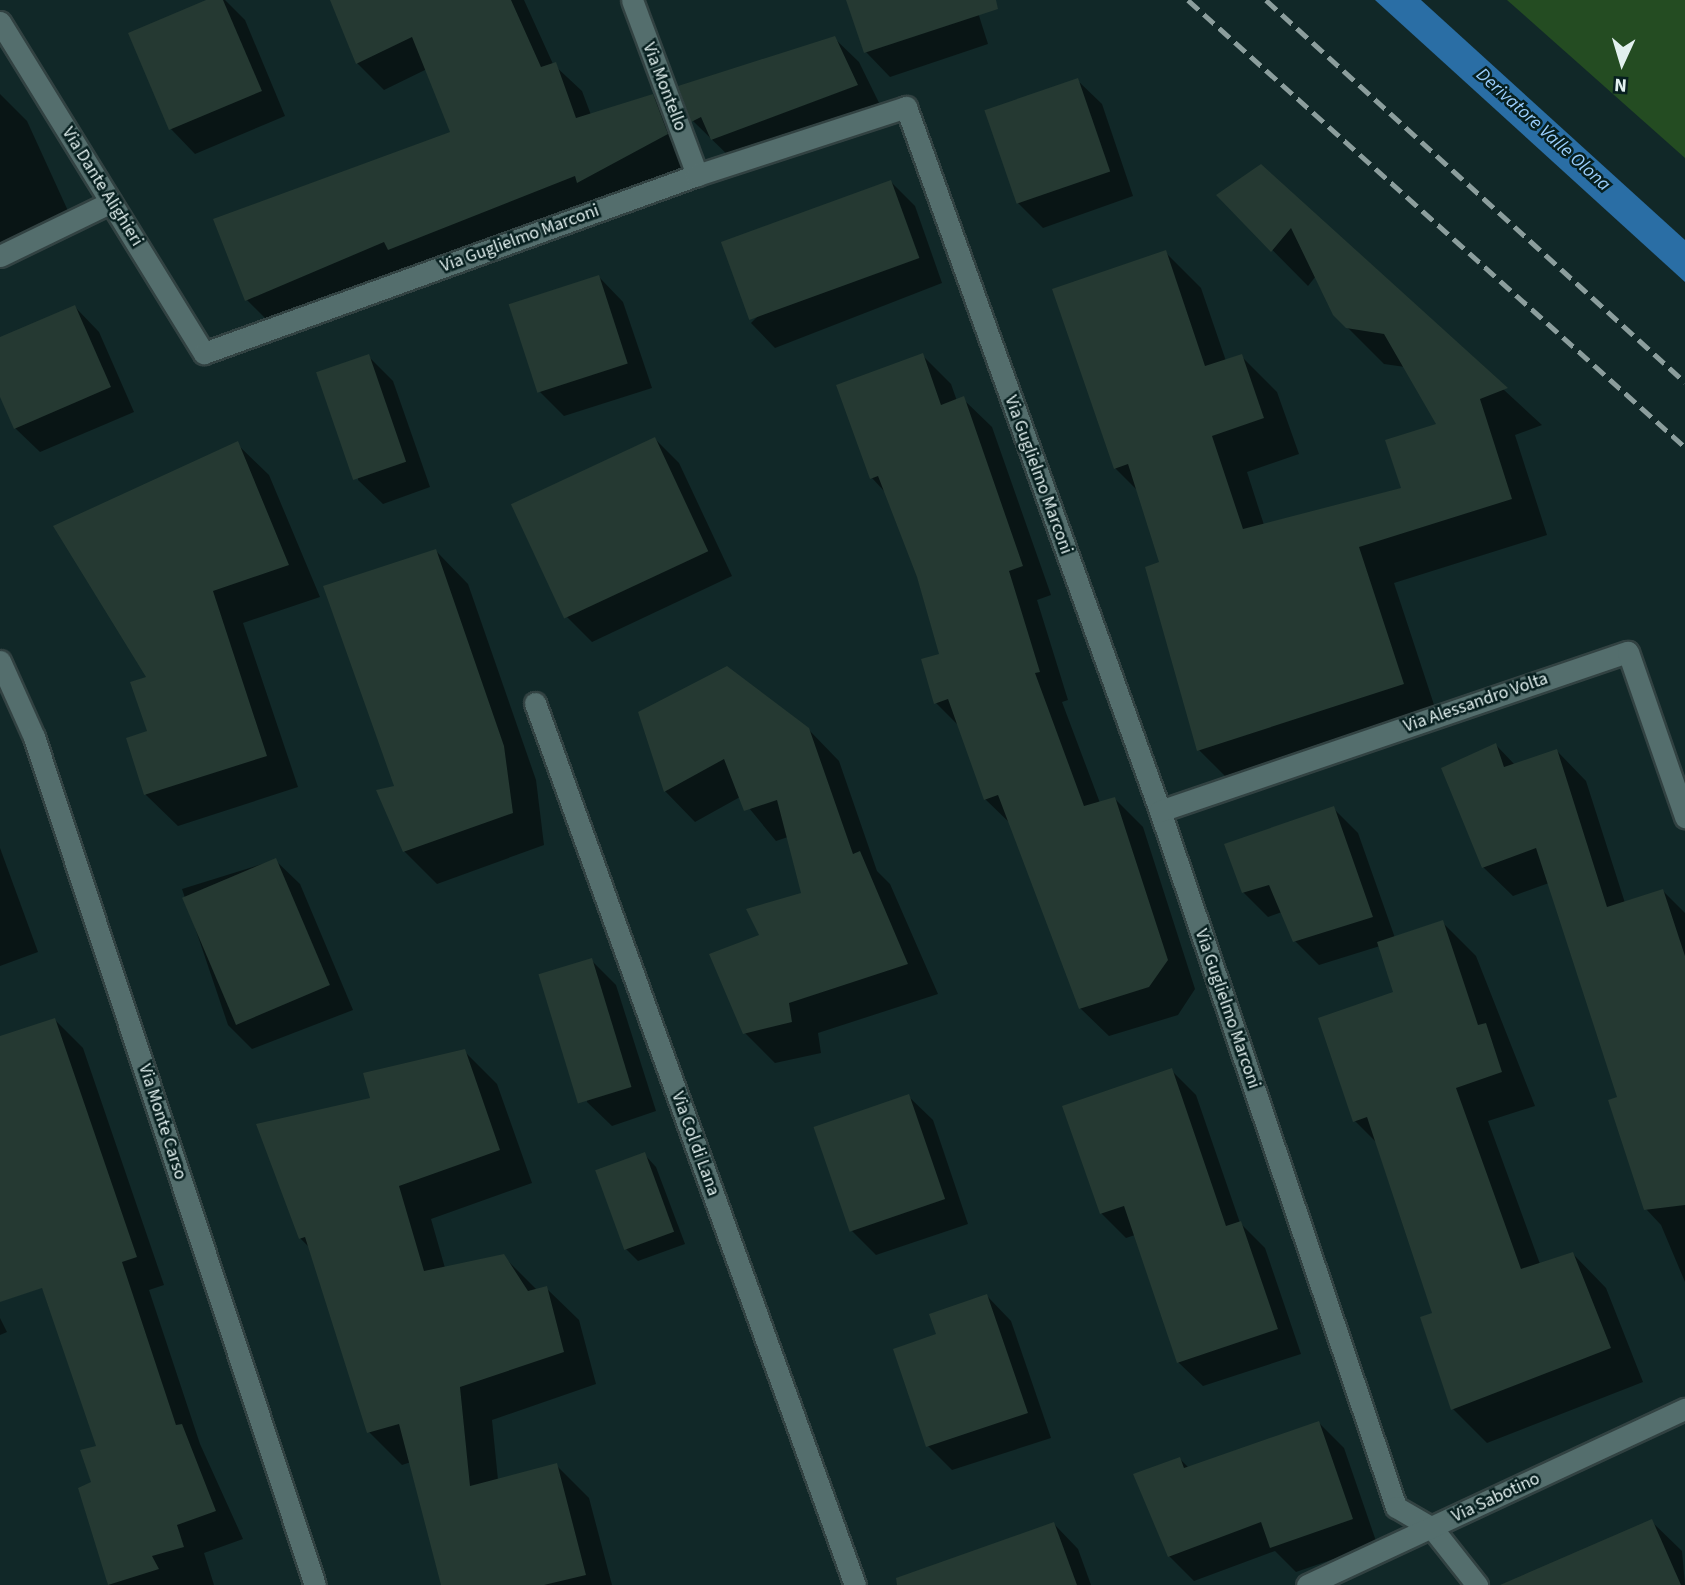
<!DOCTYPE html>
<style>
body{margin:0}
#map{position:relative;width:1685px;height:1585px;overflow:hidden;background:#112828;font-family:"Source Sans 3",sans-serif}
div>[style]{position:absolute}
.green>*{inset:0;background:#244c22}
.water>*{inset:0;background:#2a6ea5}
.shadow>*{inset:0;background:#0007}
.building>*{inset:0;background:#253932;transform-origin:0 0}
.roads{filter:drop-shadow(2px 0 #324242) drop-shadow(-2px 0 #324242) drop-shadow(0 2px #324242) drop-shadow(0 -2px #324242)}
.minor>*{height:21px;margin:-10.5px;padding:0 10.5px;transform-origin:10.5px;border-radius:10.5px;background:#546e6d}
.rail>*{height:5px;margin-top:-2.5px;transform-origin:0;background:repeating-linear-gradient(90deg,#8c9e9d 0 14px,transparent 0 21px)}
span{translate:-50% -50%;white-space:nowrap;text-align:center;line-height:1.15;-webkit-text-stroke:5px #071f1f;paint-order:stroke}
.street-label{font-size:18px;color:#e2f0ef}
.water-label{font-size:19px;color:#9bcefc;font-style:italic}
.north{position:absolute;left:1587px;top:28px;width:70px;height:70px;-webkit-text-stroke:5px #071f1f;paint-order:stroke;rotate:184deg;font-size:19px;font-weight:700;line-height:28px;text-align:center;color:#e2f0ef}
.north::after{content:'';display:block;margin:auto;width:24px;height:32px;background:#e2f0ef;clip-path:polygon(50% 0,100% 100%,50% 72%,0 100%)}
</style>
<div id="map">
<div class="green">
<div style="clip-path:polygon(1507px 0,1685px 0,1685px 158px)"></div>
</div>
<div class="water">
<div style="clip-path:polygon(1375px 0,1421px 0,1685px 240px,1685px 282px)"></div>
</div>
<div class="shadow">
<div style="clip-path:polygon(210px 0,225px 0,245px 20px,285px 116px,195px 154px,171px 129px)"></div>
<div style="clip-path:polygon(332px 0,524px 0,553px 64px,582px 91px,591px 115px,653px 96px,680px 124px,694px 162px,606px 209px,274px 327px,247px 300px,453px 133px,427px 69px,384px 90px,357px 63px)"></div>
<div style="clip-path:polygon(848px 0,974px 0,988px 44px,890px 77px,866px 52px)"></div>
<div style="clip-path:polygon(834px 38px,859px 62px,882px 109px,737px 164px,693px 121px)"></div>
<div style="clip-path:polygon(1077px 80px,1102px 104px,1133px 196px,1043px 228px,1018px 203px)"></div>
<div style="clip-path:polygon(0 94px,27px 121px,74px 224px,0 257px)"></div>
<div style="clip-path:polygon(1261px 166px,1542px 425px,1515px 435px,1547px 535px,1394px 583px,1439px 720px,1235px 786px,1199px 750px,1161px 563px,1138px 491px,1115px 468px,1165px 252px,1201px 288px,1226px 361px,1241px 356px,1277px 392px,1299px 454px,1247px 472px,1264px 525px,1403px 490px,1439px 425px,1405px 367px,1384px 364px,1347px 327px,1316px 276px,1308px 286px,1218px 195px)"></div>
<div style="clip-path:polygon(891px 182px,915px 206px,942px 283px,775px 348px,751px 323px)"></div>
<div style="clip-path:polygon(599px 277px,623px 302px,652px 388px,564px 416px,540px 392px)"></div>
<div style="clip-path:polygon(75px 307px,99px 332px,134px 412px,40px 452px,15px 428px,0 393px,0 339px)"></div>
<div style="clip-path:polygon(922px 355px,951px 384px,957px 401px,963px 399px,992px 427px,1051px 595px,1037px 600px,1068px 700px,1062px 702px,1100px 803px,1115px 799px,1143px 827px,1195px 989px,1178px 1015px,1109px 1036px,1080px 1008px,1012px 825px,985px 799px,960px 727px,936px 703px,941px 655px,919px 576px,885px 492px,872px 478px)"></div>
<div style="clip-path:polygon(368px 356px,393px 381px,430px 487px,383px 504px,358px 480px)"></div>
<div style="clip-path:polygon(655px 439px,679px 463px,732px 576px,592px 642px,567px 617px)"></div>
<div style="clip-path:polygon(237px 444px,269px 475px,320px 597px,243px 623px,298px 787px,178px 826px,146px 795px,128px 739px,149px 732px,149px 678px)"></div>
<div style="clip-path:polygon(436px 551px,468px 584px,536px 780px,544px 845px,437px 884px,404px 851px,396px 787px)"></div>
<div style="clip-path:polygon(640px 713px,808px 729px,839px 761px,877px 871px,890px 884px,938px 994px,818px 1033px,821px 1053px,775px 1063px,745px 1033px,761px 936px,803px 894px,788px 837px,776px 841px,740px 797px,695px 822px,665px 791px)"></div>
<div style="clip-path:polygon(1496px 745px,1515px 765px,1557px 751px,1586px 781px,1625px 903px,1663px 891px,1685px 913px,1685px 1282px,1661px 1225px,1646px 1209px,1620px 1098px,1549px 883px,1513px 896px,1483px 867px)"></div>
<div style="clip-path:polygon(1333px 808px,1358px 833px,1395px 938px,1442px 922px,1476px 956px,1535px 1106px,1488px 1121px,1540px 1264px,1573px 1254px,1606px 1288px,1643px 1382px,1487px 1443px,1453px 1409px,1434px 1314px,1378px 1144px,1355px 1121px,1395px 993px,1380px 946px,1319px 965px,1295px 941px,1282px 912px,1268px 917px,1243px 892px)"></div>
<div style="clip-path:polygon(0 848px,38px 952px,0 966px)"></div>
<div style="clip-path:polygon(275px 860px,300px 884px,353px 1010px,252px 1049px,228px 1025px,182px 889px)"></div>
<div style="clip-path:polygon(591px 960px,616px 985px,656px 1111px,612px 1126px,587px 1102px)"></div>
<div style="clip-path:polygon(55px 1020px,83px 1048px,164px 1285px,149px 1290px,200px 1444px,243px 1539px,204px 1553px,214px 1585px,108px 1585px,93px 1483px,98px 1447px,0 1166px,0 1038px)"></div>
<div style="clip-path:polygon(464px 1051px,497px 1084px,532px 1183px,431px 1219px,445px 1268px,503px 1256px,537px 1290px,546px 1288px,579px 1320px,596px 1384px,492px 1420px,498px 1480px,556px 1465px,589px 1498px,612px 1585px,442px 1585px,411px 1462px,402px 1465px,369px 1432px,311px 1249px,300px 1238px,373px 1100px)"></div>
<div style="clip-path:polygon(1171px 1070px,1196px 1095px,1240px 1223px,1265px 1248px,1301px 1354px,1203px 1386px,1178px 1362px,1135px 1235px,1126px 1238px,1101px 1213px)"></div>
<div style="clip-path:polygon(908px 1096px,933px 1120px,968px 1224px,876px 1255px,852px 1231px)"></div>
<div style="clip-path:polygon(644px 1154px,656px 1167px,685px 1244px,638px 1261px,626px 1249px)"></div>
<div style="clip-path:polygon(987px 1296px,1011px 1321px,1051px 1438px,952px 1470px,928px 1446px,938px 1335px)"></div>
<div style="clip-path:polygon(0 1318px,7px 1332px,0 1335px)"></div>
<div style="clip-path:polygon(1319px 1423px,1344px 1448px,1377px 1544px,1296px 1572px,1275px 1551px,1194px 1581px,1169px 1556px,1180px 1459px,1189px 1468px)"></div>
<div style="clip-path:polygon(1651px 1521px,1682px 1551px,1685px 1585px,1553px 1585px)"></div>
<div style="clip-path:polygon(1054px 1524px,1078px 1549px,1091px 1585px,965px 1585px)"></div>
</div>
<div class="building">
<div style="clip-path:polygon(206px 0,223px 0,262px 91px,169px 130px,128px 33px)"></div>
<div style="clip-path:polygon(330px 0,511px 0,541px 67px,556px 62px,576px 118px,653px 94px,668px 134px,577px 183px,575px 176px,388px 250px,384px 242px,245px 301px,213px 219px,450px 132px,412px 37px,356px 64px)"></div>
<div style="clip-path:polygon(846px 0,996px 0,998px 9px,864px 53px)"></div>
<div style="clip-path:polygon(835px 36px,858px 85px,711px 140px,701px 117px,691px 122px,678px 86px)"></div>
<div style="left:1078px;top:78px;width:99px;height:99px;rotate:71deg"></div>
<div style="clip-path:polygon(1261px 164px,1508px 388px,1480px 399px,1512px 499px,1359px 547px,1404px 684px,1197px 751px,1145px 567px,1159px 562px,1128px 464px,1114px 469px,1052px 289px,1166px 250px,1205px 366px,1242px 354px,1264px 418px,1212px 436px,1243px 529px,1401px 488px,1385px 440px,1436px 424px,1384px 334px,1346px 328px,1333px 315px,1291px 228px,1271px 252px,1216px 195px)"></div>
<div style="left:891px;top:180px;width:83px;height:181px;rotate:70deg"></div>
<div style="left:599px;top:275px;width:93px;height:95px;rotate:72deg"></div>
<div style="clip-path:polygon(75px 305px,111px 387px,14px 429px,0 397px,0 337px)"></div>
<div style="clip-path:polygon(923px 353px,941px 405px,964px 396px,1023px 566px,1009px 571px,1040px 672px,1035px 673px,1084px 806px,1115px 797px,1168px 960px,1149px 987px,1079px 1009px,998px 795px,984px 800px,948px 699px,934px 704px,921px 659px,939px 654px,917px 577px,878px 476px,870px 479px,836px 385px)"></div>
<div style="left:369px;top:354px;width:114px;height:56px;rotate:71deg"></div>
<div style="left:655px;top:437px;width:126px;height:159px;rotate:65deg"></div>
<div style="clip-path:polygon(238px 441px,289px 565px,213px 591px,267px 756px,144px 795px,126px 738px,147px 731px,130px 682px,146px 677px,53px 526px)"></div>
<div style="clip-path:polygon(436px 549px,504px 746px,513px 813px,403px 852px,376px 790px,394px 786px,323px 586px)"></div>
<div style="clip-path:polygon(727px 666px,809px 728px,853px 854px,860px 851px,908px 964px,789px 1003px,792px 1022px,743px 1034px,709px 954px,759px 935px,746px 909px,801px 893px,777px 800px,744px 811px,724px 759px,664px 792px,638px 712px)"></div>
<div style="clip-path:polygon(1496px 743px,1504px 767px,1557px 749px,1607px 907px,1663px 889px,1685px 956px,1685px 1205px,1644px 1210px,1608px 1100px,1617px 1097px,1536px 848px,1482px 868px,1441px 768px)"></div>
<div style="clip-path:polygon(1334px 806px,1373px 917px,1293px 942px,1269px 885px,1242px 893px,1224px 844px)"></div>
<div style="left:276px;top:858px;width:138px;height:102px;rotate:67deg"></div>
<div style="clip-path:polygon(1443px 920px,1478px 1025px,1486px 1023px,1502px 1072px,1456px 1088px,1521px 1269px,1573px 1252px,1611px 1348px,1451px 1410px,1420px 1317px,1432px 1313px,1367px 1117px,1353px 1122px,1318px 1018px,1393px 992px,1377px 942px)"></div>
<div style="left:592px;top:958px;width:135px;height:56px;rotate:73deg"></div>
<div style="clip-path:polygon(55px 1018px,137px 1257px,122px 1262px,176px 1425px,182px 1424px,216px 1511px,177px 1525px,184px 1547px,152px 1556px,159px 1569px,108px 1585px,78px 1488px,91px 1482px,80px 1450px,96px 1446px,42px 1288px,0 1302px,0 1036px)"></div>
<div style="clip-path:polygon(465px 1049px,500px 1150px,399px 1186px,424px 1271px,504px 1254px,528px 1291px,547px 1286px,564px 1352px,460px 1387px,470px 1486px,557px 1463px,586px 1575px,544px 1585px,441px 1585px,399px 1424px,367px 1433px,305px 1237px,299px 1239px,256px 1124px,370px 1098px,363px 1073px)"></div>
<div style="clip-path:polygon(1172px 1068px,1226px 1226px,1241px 1221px,1278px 1329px,1177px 1363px,1124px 1206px,1100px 1214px,1062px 1106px)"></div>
<div style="left:909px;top:1094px;width:111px;height:101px;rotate:71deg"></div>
<div style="left:645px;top:1152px;width:85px;height:53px;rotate:70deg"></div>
<div style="clip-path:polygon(987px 1294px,1028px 1413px,926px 1447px,893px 1349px,936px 1334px,929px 1314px)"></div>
<div style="clip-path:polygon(1319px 1421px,1353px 1519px,1270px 1548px,1261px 1522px,1168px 1557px,1133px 1474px,1180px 1457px,1184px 1468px)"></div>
<div style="clip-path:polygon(1652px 1519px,1681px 1585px,1500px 1585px)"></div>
<div style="clip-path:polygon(1054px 1522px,1077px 1585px,897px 1585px,896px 1578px)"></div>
</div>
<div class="roads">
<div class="minor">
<div style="left:632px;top:0;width:187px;rotate:69.6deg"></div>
<div style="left:0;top:22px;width:389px;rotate:58.4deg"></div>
<div style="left:204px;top:353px;width:524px;rotate:-19.85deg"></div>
<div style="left:697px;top:175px;width:220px;rotate:-18deg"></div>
<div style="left:906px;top:107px;width:748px;rotate:70.16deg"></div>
<div style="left:1160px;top:811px;width:735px;rotate:71.27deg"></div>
<div style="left:1396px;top:1507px;width:42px;rotate:30.3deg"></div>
<div style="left:1432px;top:1528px;width:73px;rotate:51.7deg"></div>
<div style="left:0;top:256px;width:123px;rotate:-25.9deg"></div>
<div style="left:0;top:661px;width:83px;rotate:65.9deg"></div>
<div style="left:34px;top:737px;width:893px;rotate:71.67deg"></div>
<div style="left:535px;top:703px;width:938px;rotate:70.06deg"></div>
<div style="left:1160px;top:811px;width:494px;rotate:-18.8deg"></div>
<div style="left:1628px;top:652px;width:175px;rotate:70.9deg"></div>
<div style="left:1307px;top:1585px;width:417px;rotate:-25deg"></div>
</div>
</div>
<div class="rail">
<div style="left:1188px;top:0;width:668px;rotate:41.97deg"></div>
<div style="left:1266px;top:0;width:567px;rotate:42.36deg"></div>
</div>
<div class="street-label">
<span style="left:664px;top:87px;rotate:69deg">Via Montello</span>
<span style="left:102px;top:187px;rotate:58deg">Via Dante Alighieri</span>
<span style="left:520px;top:239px;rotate:-20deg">Via Guglielmo Marconi</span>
<span style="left:1038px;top:475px;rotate:70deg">Via Guglielmo Marconi</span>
<span style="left:1476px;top:703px;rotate:-19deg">Via Alessandro Volta</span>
<span style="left:1227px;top:1009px;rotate:71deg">Via Guglielmo Marconi</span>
<span style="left:162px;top:1122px;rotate:72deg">Via Monte Carso</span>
<span style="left:695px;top:1144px;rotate:70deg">Via Col di Lana</span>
<span style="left:1496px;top:1498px;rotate:-25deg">Via Sabotino</span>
</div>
<div class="water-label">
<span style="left:1543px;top:130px;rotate:42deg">Derivatore Valle Olona</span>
</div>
<div class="north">N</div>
</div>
